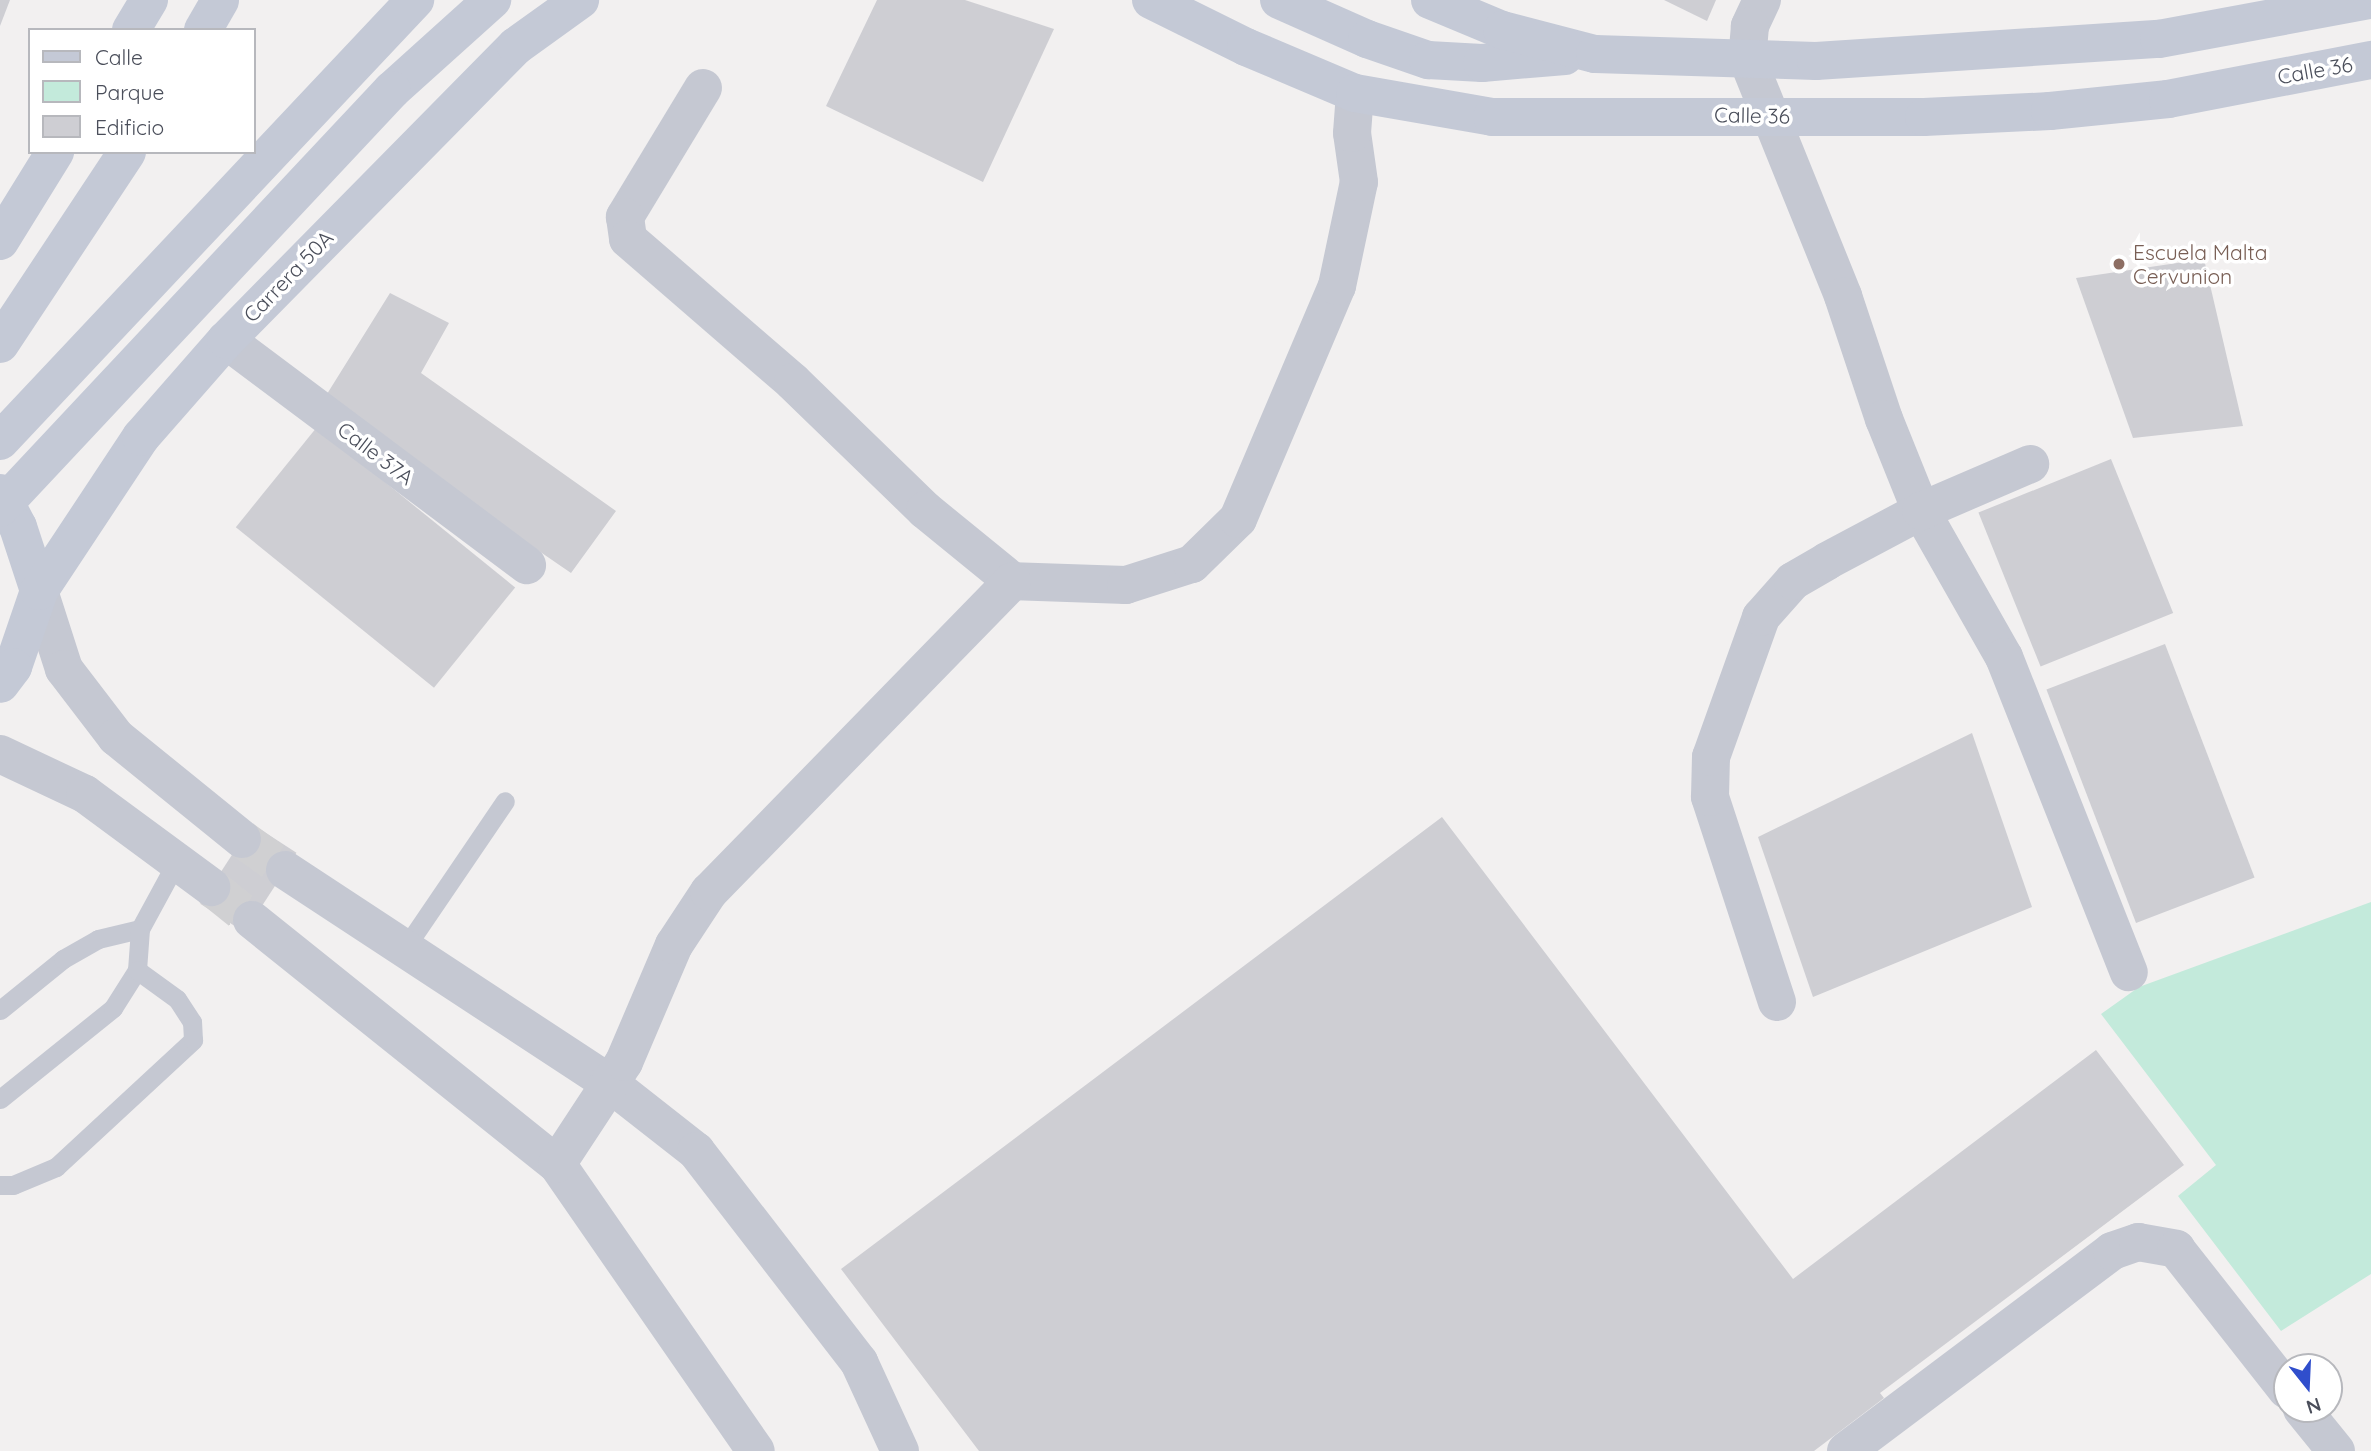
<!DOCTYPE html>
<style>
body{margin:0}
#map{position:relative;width:2371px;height:1451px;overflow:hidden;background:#f2f0f0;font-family:Quicksand,sans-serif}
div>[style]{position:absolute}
.green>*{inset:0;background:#c3eadb}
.building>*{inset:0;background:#ceced3;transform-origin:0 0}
.minor-tunnel>*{height:38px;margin-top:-19px;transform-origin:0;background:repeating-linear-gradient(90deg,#d0d0d2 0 38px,transparent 0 57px)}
.service>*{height:19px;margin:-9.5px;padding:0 9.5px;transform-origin:9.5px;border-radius:9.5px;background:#c5c8d2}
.minor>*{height:38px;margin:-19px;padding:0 19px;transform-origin:19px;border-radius:19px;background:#c5c8d2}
.secondary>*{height:38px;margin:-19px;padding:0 19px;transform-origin:19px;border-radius:19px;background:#c4c9d6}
.secondary-bridge>*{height:38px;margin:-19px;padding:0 19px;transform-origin:19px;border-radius:19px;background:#c4c9d6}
.dots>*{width:19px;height:19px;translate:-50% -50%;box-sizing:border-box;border:4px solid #fff;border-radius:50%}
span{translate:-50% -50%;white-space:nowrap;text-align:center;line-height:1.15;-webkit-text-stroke:7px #fff;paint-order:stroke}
.street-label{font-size:21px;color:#4a4e5a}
.education-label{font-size:21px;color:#785e54}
.left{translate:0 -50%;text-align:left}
.legend{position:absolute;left:28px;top:28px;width:228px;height:126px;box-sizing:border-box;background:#fff;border:2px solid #b7b8bd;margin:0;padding:9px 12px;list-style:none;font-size:21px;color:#4a4e5a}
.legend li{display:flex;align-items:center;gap:14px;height:35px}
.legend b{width:35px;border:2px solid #b7b8bd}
.north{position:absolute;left:2273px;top:1353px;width:70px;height:70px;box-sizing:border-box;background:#fff;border:2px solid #b7b8bd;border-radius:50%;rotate:162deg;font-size:19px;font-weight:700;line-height:28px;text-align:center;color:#4a4e5a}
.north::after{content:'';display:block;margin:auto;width:24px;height:32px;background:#304ecc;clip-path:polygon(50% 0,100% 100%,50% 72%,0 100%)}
</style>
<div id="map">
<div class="green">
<div style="clip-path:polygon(2371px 902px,2371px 1274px,2281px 1331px,2178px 1196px,2216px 1165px,2101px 1014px,2139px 987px)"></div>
</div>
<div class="building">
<div style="clip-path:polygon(0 0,10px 0,0 26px)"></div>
<div style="clip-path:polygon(877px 0,965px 0,1054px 29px,983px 182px,826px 106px)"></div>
<div style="clip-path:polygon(1664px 0,1716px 0,1707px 21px)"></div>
<div style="clip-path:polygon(2204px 259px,2243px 426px,2133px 438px,2076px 278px)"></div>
<div style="clip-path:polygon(390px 293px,449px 323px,421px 373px,616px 511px,571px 573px,322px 402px)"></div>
<div style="left:317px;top:427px;width:255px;height:129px;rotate:39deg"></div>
<div style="left:2111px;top:459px;width:166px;height:143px;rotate:68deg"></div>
<div style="left:2165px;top:644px;width:250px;height:127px;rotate:69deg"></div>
<div style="clip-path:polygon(1972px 733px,2032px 907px,1813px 997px,1758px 837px)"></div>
<div style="clip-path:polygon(1442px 817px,1793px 1279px,2096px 1050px,2184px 1165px,1880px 1393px,1884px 1398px,1814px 1451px,979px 1451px,841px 1269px)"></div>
<div style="left:252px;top:824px;width:53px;height:95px;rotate:33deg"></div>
</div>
<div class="minor-tunnel">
<div style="left:242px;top:839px;width:53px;rotate:35.8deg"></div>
<div style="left:211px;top:887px;width:53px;rotate:38.8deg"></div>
</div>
<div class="service">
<div style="left:403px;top:951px;width:181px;rotate:-55.8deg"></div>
<div style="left:0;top:1010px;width:81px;rotate:-39deg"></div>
<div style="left:63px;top:959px;width:40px;rotate:-29.7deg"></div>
<div style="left:98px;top:939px;width:43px;rotate:-13.4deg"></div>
<div style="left:140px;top:929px;width:80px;rotate:-61.5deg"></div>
<div style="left:0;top:1099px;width:145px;rotate:-38.8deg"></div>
<div style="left:113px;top:1008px;width:45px;rotate:-57.7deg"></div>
<div style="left:137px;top:970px;width:41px;rotate:-85.8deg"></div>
<div style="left:0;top:1185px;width:13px"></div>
<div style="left:13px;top:1185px;width:47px;rotate:-22.7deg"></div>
<div style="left:56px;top:1167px;width:187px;rotate:-42.8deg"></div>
<div style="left:193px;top:1040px;width:18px;rotate:-93deg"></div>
<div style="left:192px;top:1022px;width:27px;rotate:-123deg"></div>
<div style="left:177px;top:999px;width:49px;rotate:-144.1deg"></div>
</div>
<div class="minor">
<div style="left:1762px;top:0;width:29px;rotate:115deg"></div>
<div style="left:1750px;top:26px;width:32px;rotate:95deg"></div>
<div style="left:1747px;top:58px;width:257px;rotate:68deg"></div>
<div style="left:1843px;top:296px;width:130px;rotate:71.6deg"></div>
<div style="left:1884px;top:419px;width:99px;rotate:68.1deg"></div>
<div style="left:1921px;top:511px;width:168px;rotate:60.4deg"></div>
<div style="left:2004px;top:657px;width:339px;rotate:68.4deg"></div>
<div style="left:703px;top:88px;width:151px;rotate:121.2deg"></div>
<div style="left:625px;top:217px;width:22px;rotate:82deg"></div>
<div style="left:628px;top:239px;width:218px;rotate:40.9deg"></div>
<div style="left:793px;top:382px;width:184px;rotate:44.1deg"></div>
<div style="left:925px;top:510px;width:112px;rotate:39.2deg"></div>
<div style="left:1012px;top:581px;width:114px;rotate:2deg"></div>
<div style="left:1126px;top:585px;width:69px;rotate:-17.7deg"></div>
<div style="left:1192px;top:564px;width:64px;rotate:-44.4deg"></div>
<div style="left:1238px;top:519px;width:253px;rotate:-67deg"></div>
<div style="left:1337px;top:286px;width:106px;rotate:-78.1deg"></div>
<div style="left:1359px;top:182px;width:49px;rotate:-98.1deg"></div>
<div style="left:1352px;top:133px;width:40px;rotate:-85.7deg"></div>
<div style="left:226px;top:340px;width:376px;rotate:36.8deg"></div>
<div style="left:39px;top:591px;width:82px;rotate:72.2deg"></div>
<div style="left:64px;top:669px;width:86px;rotate:52.6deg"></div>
<div style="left:116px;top:737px;width:162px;rotate:39deg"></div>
<div style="left:0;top:754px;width:94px;rotate:25.2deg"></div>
<div style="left:85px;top:794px;width:157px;rotate:36.4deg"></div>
<div style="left:285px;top:870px;width:386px;rotate:33.3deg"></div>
<div style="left:608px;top:1082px;width:112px;rotate:38.1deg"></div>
<div style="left:696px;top:1151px;width:267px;rotate:52.3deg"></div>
<div style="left:859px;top:1362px;width:98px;rotate:65.3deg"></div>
<div style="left:252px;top:920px;width:391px;rotate:38.7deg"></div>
<div style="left:557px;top:1164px;width:349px;rotate:55.3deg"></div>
<div style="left:1777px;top:1002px;width:216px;rotate:-108.1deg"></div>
<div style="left:1710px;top:797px;width:40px;rotate:-88.6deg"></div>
<div style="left:1711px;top:757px;width:149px;rotate:-70.3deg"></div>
<div style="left:1761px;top:617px;width:48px;rotate:-48.4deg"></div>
<div style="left:1793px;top:581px;width:39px;rotate:-30deg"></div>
<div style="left:1827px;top:561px;width:106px;rotate:-28deg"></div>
<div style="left:1921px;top:511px;width:119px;rotate:-23.3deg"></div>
<div style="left:557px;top:1164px;width:122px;rotate:-56.7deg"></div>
<div style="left:624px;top:1062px;width:127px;rotate:-66.9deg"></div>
<div style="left:674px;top:945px;width:64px;rotate:-56.6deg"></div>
<div style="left:709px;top:892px;width:434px;rotate:-45.7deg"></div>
<div style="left:2302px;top:1409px;width:54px;rotate:51deg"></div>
<div style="left:1846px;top:1451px;width:333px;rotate:-36.9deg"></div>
<div style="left:2112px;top:1251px;width:28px;rotate:-19deg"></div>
<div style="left:2138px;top:1242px;width:39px;rotate:10deg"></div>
<div style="left:2176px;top:1249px;width:179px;rotate:51.8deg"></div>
</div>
<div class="secondary">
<div style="left:1151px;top:0;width:106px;rotate:26.3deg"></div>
<div style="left:1246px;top:47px;width:118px;rotate:22.9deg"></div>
<div style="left:1355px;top:93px;width:139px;rotate:9.9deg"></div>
<div style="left:1492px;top:117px;width:432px"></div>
<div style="left:1924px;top:117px;width:126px;rotate:-2.7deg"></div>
<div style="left:2050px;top:111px;width:119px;rotate:-5.8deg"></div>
<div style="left:2168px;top:99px;width:207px;rotate:-10.9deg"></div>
<div style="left:1279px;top:0;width:96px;rotate:23.9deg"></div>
<div style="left:1367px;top:39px;width:65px;rotate:19deg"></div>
<div style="left:1428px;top:60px;width:54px;rotate:3.2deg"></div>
<div style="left:1482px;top:63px;width:83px;rotate:-4.8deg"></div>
<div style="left:1430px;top:0;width:78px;rotate:22.6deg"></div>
<div style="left:1502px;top:30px;width:96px;rotate:14.5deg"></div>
<div style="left:1595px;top:54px;width:221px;rotate:1.8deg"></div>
<div style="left:1816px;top:61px;width:344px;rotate:-3.7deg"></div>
<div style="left:2159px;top:39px;width:214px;rotate:-10.5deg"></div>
<div style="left:131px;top:30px;width:35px;rotate:-59deg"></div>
<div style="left:203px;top:30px;width:34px;rotate:-60deg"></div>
<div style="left:392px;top:90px;width:135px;rotate:-42deg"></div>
<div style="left:0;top:241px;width:105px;rotate:-58.3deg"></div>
<div style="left:0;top:344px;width:230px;rotate:-56.5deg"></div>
<div style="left:0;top:441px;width:606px;rotate:-46.74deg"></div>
<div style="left:0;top:493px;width:38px;rotate:62deg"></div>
<div style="left:18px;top:527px;width:67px;rotate:71.8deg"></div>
<div style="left:39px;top:591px;width:80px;rotate:108.9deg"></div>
<div style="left:13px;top:667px;width:21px;rotate:127deg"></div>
<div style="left:39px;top:591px;width:185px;rotate:-56.5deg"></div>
<div style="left:141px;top:437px;width:129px;rotate:-48.8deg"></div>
<div style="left:226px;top:340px;width:413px;rotate:-45.4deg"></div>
<div style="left:516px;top:46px;width:79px;rotate:-35.7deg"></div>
</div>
<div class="secondary-bridge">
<div style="left:0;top:508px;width:573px;rotate:-46.84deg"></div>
</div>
<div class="dots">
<div style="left:2119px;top:264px;background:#8d6e63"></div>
</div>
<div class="street-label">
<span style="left:2315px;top:70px;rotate:-10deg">Calle 36</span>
<span style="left:1752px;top:115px;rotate:1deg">Calle 36</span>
<span style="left:288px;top:276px;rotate:-46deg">Carrera 50A</span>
<span style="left:376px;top:453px;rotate:37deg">Calle 37A</span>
</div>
<div class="education-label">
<span class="left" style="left:2133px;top:264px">Escuela Malta<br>Cervunion</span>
</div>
<ul class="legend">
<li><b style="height:9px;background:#c4c9d6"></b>Calle</li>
<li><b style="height:19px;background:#c3eadb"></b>Parque</li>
<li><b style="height:19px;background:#ceced3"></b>Edificio</li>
</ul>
<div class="north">N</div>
</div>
